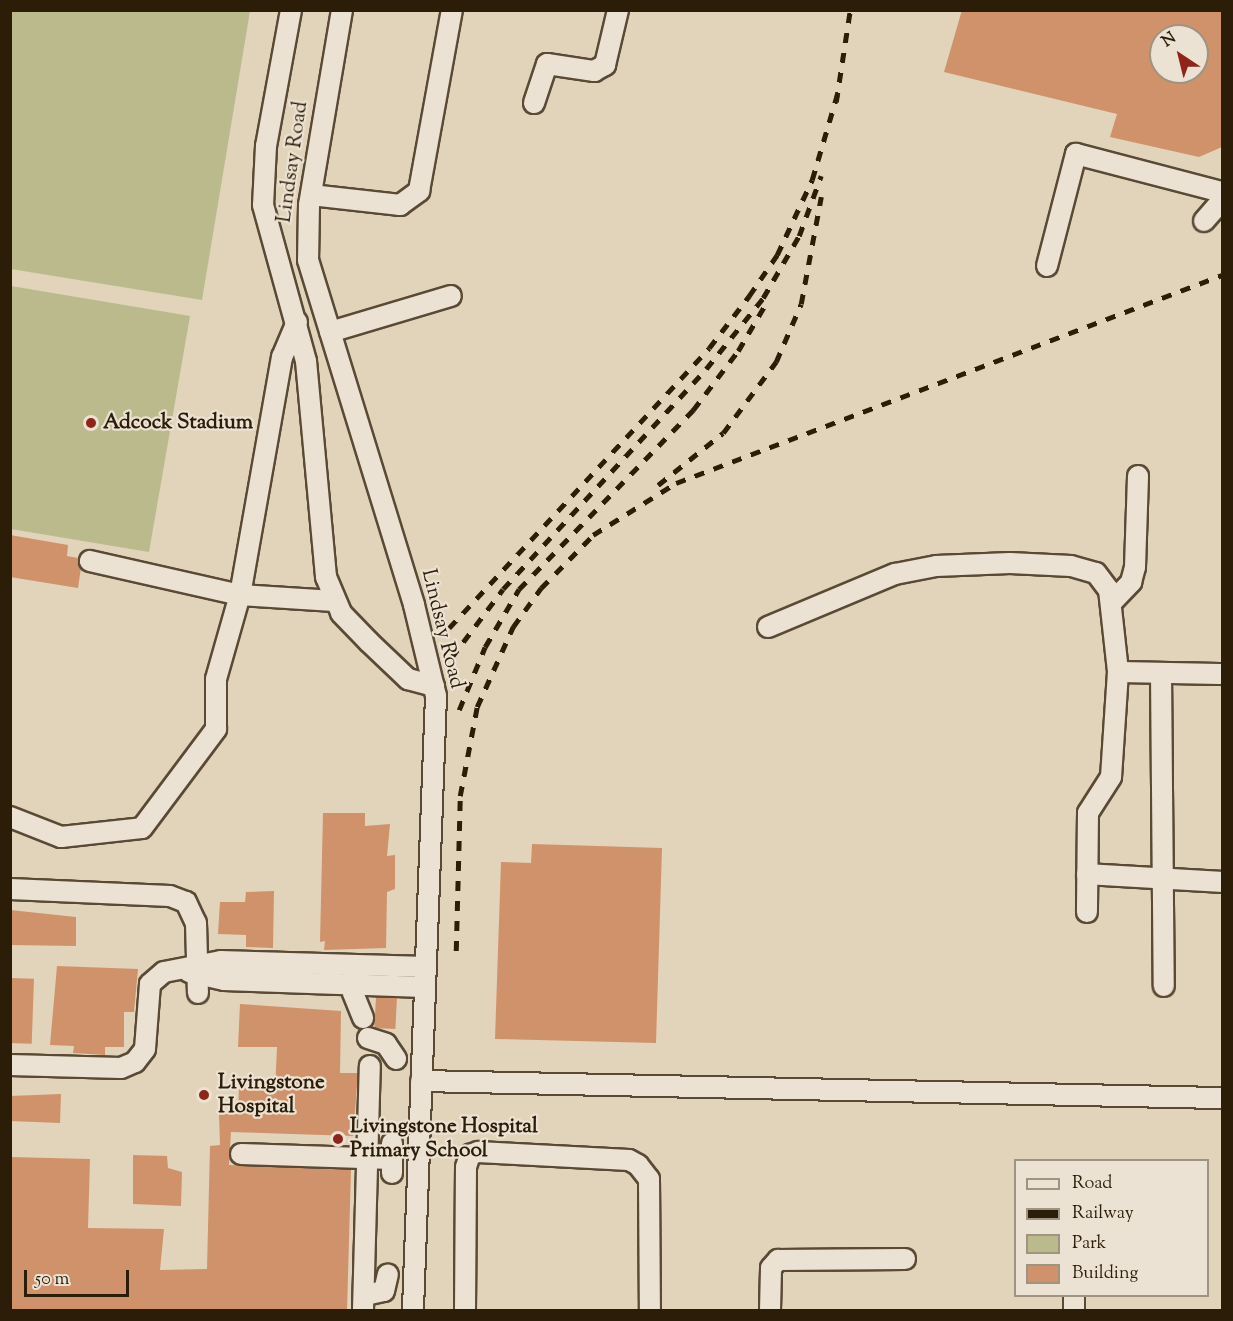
<!DOCTYPE html>
<style>
body{margin:0}
#map{position:relative;width:1233px;height:1321px;overflow:hidden;background:#e2d3bb;font-family:"Sorts Mill Goudy",serif}
div>[style]{position:absolute}
.green>*{inset:0;background:#baba8c}
.building>*{inset:0;background:#d0926a;transform-origin:0 0}
.roads{filter:drop-shadow(2px 0 #5a4a35) drop-shadow(-2px 0 #5a4a35) drop-shadow(0 2px #5a4a35) drop-shadow(0 -2px #5a4a35)}
.minor>*{height:20px;margin:-10px;padding:0 10px;transform-origin:10px;border-radius:10px;background:#ece2d3}
.rail>*{height:4.5px;margin-top:-2.25px;transform-origin:0;background:repeating-linear-gradient(90deg,#2c1d08 0 10px,transparent 0 20px)}
.dots>*{width:16px;height:16px;translate:-50% -50%;box-sizing:border-box;border:3px solid #ece2d3;border-radius:50%}
span{translate:-50% -50%;white-space:nowrap;text-align:center;line-height:1.15;-webkit-text-stroke:4.5px #ece2d3;paint-order:stroke}
.street-label{font-size:21px;color:#2c1d08}
.poi-label{font-size:21px;color:#2c1d08;font-weight:700}
.left{translate:0 -50%;text-align:left}
.frame{position:absolute;inset:0;border:12px solid #2c1d08;pointer-events:none}
.legend{position:absolute;left:1014px;top:1159px;width:195px;height:138px;box-sizing:border-box;background:#ece2d3;border:2px solid #9f9382;margin:0;padding:8px 10px;list-style:none;font-size:18px;color:#2c1d08}
.legend li{display:flex;align-items:center;gap:12px;height:30px}
.legend b{width:30px;border:2px solid #9f9382}
.north{position:absolute;left:1149px;top:24px;width:60px;height:60px;box-sizing:border-box;background:#ece2d3;border:2px solid #9f9382;border-radius:50%;rotate:325deg;font-size:16px;font-weight:700;line-height:24px;text-align:center;color:#2c1d08}
.north::after{content:'';display:block;margin:auto;width:21px;height:27px;background:#8f2418;clip-path:polygon(50% 0,100% 100%,50% 72%,0 100%)}
.scale{position:absolute;left:24px;top:1270px;width:105px;height:27px;box-sizing:border-box;border:3px solid #2c1d08;border-top:0;padding-left:8px;font-size:18px;line-height:21px;white-space:nowrap;color:#2c1d08;-webkit-text-stroke:4px #ece2d3;paint-order:stroke}
</style>
<div id="map">
<div class="green">
<div style="clip-path:polygon(10px 11px,250px 11px,202px 300px,11px 269px)"></div>
<div style="clip-path:polygon(11px 286px,190px 316px,149px 552px,11px 529px)"></div>
</div>
<div class="building">
<div style="clip-path:polygon(evenodd,962px 10px,1222px 10px,1222px 147px,1199px 157px,1110px 137px,1117px 114px,944px 72px,962px 10px,1161px 36px,1197px 36px,1197px 72px,1161px 72px,1161px 36px)"></div>
<div style="clip-path:polygon(10px 535px,68px 545px,67px 556px,78px 558px,81px 568px,78px 588px,10px 577px)"></div>
<div style="clip-path:polygon(323px 813px,365px 813px,365px 826px,390px 824px,387px 856px,395px 855px,395px 889px,387px 892px,386px 948px,324px 950px,325px 941px,320px 942px)"></div>
<div style="clip-path:polygon(532px 844px,662px 848px,656px 1043px,495px 1039px,501px 862px,531px 863px)"></div>
<div style="clip-path:polygon(274px 891px,273px 948px,246px 947px,246px 935px,218px 934px,220px 902px,245px 902px,246px 892px)"></div>
<div style="clip-path:polygon(10px 910px,76px 917px,76px 946px,10px 945px)"></div>
<div style="clip-path:polygon(57px 966px,138px 969px,134px 1012px,124px 1012px,124px 1047px,105px 1047px,105px 1055px,73px 1053px,74px 1046px,50px 1045px)"></div>
<div style="left:10px;top:978px;width:24px;height:65px;rotate:2deg"></div>
<div style="left:376px;top:997px;width:21px;height:31px;rotate:3deg"></div>
<div style="clip-path:polygon(240px 1004px,341px 1011px,340px 1073px,358px 1073px,353px 1136px,231px 1132px,229px 1165px,351px 1170px,347px 1311px,10px 1311px,10px 1157px,90px 1159px,88px 1228px,164px 1229px,160px 1270px,207px 1269px,210px 1146px,220px 1145px,219px 1114px,238px 1114px,239px 1088px,275px 1089px,277px 1047px,238px 1047px)"></div>
<div style="clip-path:polygon(61px 1094px,60px 1123px,10px 1121px,10px 1096px)"></div>
<div style="clip-path:polygon(133px 1155px,167px 1156px,168px 1168px,182px 1172px,181px 1206px,133px 1204px)"></div>
</div>
<div class="roads">
<div class="minor">
<div style="left:291px;top:10px;width:138px;rotate:100.4deg"></div>
<div style="left:266px;top:146px;width:59px;rotate:92.9deg"></div>
<div style="left:263px;top:205px;width:162px;rotate:74.6deg"></div>
<div style="left:306px;top:361px;width:217px;rotate:84.7deg"></div>
<div style="left:326px;top:577px;width:39px;rotate:67deg"></div>
<div style="left:341px;top:613px;width:40px;rotate:46deg"></div>
<div style="left:369px;top:642px;width:54px;rotate:43.5deg"></div>
<div style="left:408px;top:679px;width:27px;rotate:15deg"></div>
<div style="left:342px;top:10px;width:198px;rotate:99.6deg"></div>
<div style="left:309px;top:205px;width:55px;rotate:91deg"></div>
<div style="left:308px;top:260px;width:361px;rotate:72.9deg"></div>
<div style="left:414px;top:605px;width:94px;rotate:76.4deg"></div>
<div style="left:436px;top:696px;width:614px;rotate:92.15deg"></div>
<div style="left:534px;top:103px;width:41px;rotate:-71.6deg"></div>
<div style="left:547px;top:64px;width:48px;rotate:8.5deg"></div>
<div style="left:594px;top:71px;width:13px;rotate:-29deg"></div>
<div style="left:605px;top:65px;width:57px;rotate:-76.7deg"></div>
<div style="left:311px;top:195px;width:90px;rotate:6.4deg"></div>
<div style="left:400px;top:205px;width:24px;rotate:-36deg"></div>
<div style="left:419px;top:191px;width:184px;rotate:-79.7deg"></div>
<div style="left:1204px;top:221px;width:28px;rotate:-49deg"></div>
<div style="left:1047px;top:266px;width:116px;rotate:-75.5deg"></div>
<div style="left:1076px;top:154px;width:151px;rotate:14.6deg"></div>
<div style="left:297px;top:322px;width:38px;rotate:113deg"></div>
<div style="left:282px;top:357px;width:242px;rotate:100deg"></div>
<div style="left:240px;top:595px;width:94px;rotate:3.7deg"></div>
<div style="left:330px;top:332px;width:126px;rotate:-16.6deg"></div>
<div style="left:1112px;top:602px;width:28px;rotate:-46deg"></div>
<div style="left:1131px;top:582px;width:16px;rotate:-75deg"></div>
<div style="left:1135px;top:567px;width:91px;rotate:-88.1deg"></div>
<div style="left:768px;top:627px;width:138px;rotate:-22.7deg"></div>
<div style="left:895px;top:574px;width:42px;rotate:-11deg"></div>
<div style="left:936px;top:566px;width:74px;rotate:-2.3deg"></div>
<div style="left:1010px;top:563px;width:61px;rotate:2.8deg"></div>
<div style="left:1071px;top:566px;width:26px;rotate:16deg"></div>
<div style="left:1096px;top:573px;width:21px;rotate:53deg"></div>
<div style="left:1109px;top:590px;width:82px;rotate:83.7deg"></div>
<div style="left:1118px;top:672px;width:105px;rotate:93.8deg"></div>
<div style="left:1111px;top:777px;width:43px;rotate:122.6deg"></div>
<div style="left:1088px;top:813px;width:99px;rotate:90.6deg"></div>
<div style="left:1118px;top:672px;width:104px;rotate:1.1deg"></div>
<div style="left:1161px;top:673px;width:313px;rotate:89.5deg"></div>
<div style="left:10px;top:817px;width:55px;rotate:21.4deg"></div>
<div style="left:61px;top:837px;width:81px;rotate:-6.3deg"></div>
<div style="left:142px;top:828px;width:124px;rotate:-53.2deg"></div>
<div style="left:216px;top:729px;width:50px;rotate:-90deg"></div>
<div style="left:216px;top:679px;width:87px;rotate:-74.1deg"></div>
<div style="left:240px;top:595px;width:154px;rotate:-167.2deg"></div>
<div style="left:1087px;top:874px;width:135px;rotate:3.4deg"></div>
<div style="left:10px;top:889px;width:160px;rotate:2.5deg"></div>
<div style="left:170px;top:896px;width:17px;rotate:21deg"></div>
<div style="left:186px;top:902px;width:23px;rotate:65deg"></div>
<div style="left:196px;top:923px;width:70px;rotate:88.4deg"></div>
<div style="left:355px;top:971px;width:22px;rotate:95deg"></div>
<div style="left:353px;top:993px;width:27px;rotate:68deg"></div>
<div style="left:189px;top:972px;width:36px;rotate:13deg"></div>
<div style="left:224px;top:980px;width:200px;rotate:2deg"></div>
<div style="left:368px;top:1038px;width:19px;rotate:18deg"></div>
<div style="left:386px;top:1044px;width:18px;rotate:56deg"></div>
<div style="left:10px;top:1065px;width:111px;rotate:1.5deg"></div>
<div style="left:121px;top:1068px;width:15px;rotate:-23deg"></div>
<div style="left:135px;top:1062px;width:16px;rotate:-52deg"></div>
<div style="left:145px;top:1049px;width:65px;rotate:-85.6deg"></div>
<div style="left:150px;top:984px;width:18px;rotate:-41deg"></div>
<div style="left:164px;top:972px;width:58px;rotate:-10.9deg"></div>
<div style="left:221px;top:961px;width:204px;rotate:1.7deg"></div>
<div style="left:421px;top:1081px;width:801px;rotate:1.22deg"></div>
<div style="left:241px;top:1154px;width:151px;rotate:1.9deg"></div>
<div style="left:392px;top:1173px;width:30px;rotate:-90deg"></div>
<div style="left:370px;top:1294px;width:14px;rotate:-12deg"></div>
<div style="left:384px;top:1291px;width:17px;rotate:-77deg"></div>
<div style="left:1074px;top:1296px;width:14px;rotate:90deg"></div>
<div style="left:363px;top:1310px;width:244px;rotate:-88.4deg"></div>
<div style="left:465px;top:1310px;width:143px;rotate:-89.6deg"></div>
<div style="left:466px;top:1167px;width:13px;rotate:-72deg"></div>
<div style="left:470px;top:1155px;width:9px;rotate:-21deg"></div>
<div style="left:478px;top:1152px;width:151px;rotate:3deg"></div>
<div style="left:629px;top:1160px;width:10px;rotate:29deg"></div>
<div style="left:638px;top:1165px;width:18px;rotate:52deg"></div>
<div style="left:649px;top:1179px;width:131px;rotate:89.6deg"></div>
<div style="left:770px;top:1310px;width:42px;rotate:-88.6deg"></div>
<div style="left:771px;top:1268px;width:11px;rotate:-49deg"></div>
<div style="left:778px;top:1260px;width:127px;rotate:-0.5deg"></div>
</div>
</div>
<div class="rail">
<div style="left:836px;top:102px;width:93px;rotate:-81.3deg"></div>
<div style="left:658px;top:485px;width:83px;rotate:-38.7deg"></div>
<div style="left:723px;top:433px;width:89px;rotate:-53.3deg"></div>
<div style="left:776px;top:362px;width:63px;rotate:-66.7deg"></div>
<div style="left:801px;top:304px;width:109px;rotate:-79.4deg"></div>
<div style="left:449px;top:628px;width:382px;rotate:-47.1deg"></div>
<div style="left:709px;top:348px;width:66px;rotate:-52.4deg"></div>
<div style="left:749px;top:296px;width:50px;rotate:-55.7deg"></div>
<div style="left:777px;top:255px;width:83px;rotate:-65deg"></div>
<div style="left:812px;top:180px;width:89px;rotate:-73.6deg"></div>
<div style="left:451px;top:658px;width:86px;rotate:-53deg"></div>
<div style="left:503px;top:589px;width:299px;rotate:-47.3deg"></div>
<div style="left:706px;top:369px;width:91px;rotate:-51.2deg"></div>
<div style="left:763px;top:298px;width:72px;rotate:-59.9deg"></div>
<div style="left:799px;top:236px;width:64px;rotate:-69.9deg"></div>
<div style="left:459px;top:710px;width:68px;rotate:-67.6deg"></div>
<div style="left:485px;top:647px;width:67px;rotate:-59.6deg"></div>
<div style="left:519px;top:589px;width:250px;rotate:-45.8deg"></div>
<div style="left:693px;top:410px;width:74px;rotate:-52.7deg"></div>
<div style="left:738px;top:351px;width:53px;rotate:-59.6deg"></div>
<div style="left:456px;top:951px;width:155px;rotate:-88.5deg"></div>
<div style="left:460px;top:796px;width:91px;rotate:-79.2deg"></div>
<div style="left:477px;top:707px;width:88px;rotate:-65.8deg"></div>
<div style="left:513px;top:627px;width:48px;rotate:-54.3deg"></div>
<div style="left:541px;top:588px;width:74px;rotate:-45.5deg"></div>
<div style="left:593px;top:535px;width:98px;rotate:-32.1deg"></div>
<div style="left:676px;top:483px;width:584px;rotate:-20.85deg"></div>
</div>
<div class="dots">
<div style="left:91px;top:423px;background:#8f2418"></div>
<div style="left:204px;top:1095px;background:#8f2418"></div>
<div style="left:338px;top:1139px;background:#8f2418"></div>
</div>
<div class="street-label">
<span style="left:293px;top:162px;rotate:-82deg">Lindsay Road</span>
<span style="left:442px;top:629px;rotate:76deg">Lindsay Road</span>
</div>
<div class="poi-label">
<span class="left" style="left:103px;top:423px">Adcock Stadium</span>
<span class="left" style="left:218px;top:1095px">Livingstone<br>Hospital</span>
<span class="left" style="left:350px;top:1139px">Livingstone Hospital<br>Primary School</span>
</div>
<div class="frame"></div>
<ul class="legend">
<li><b style="height:8px;background:#ece2d3"></b>Road</li>
<li><b style="height:8px;background:#2c1d08"></b>Railway</li>
<li><b style="height:16px;background:#baba8c"></b>Park</li>
<li><b style="height:16px;background:#d0926a"></b>Building</li>
</ul>
<div class="north">N</div>
<div class="scale">50 m</div>
</div>
